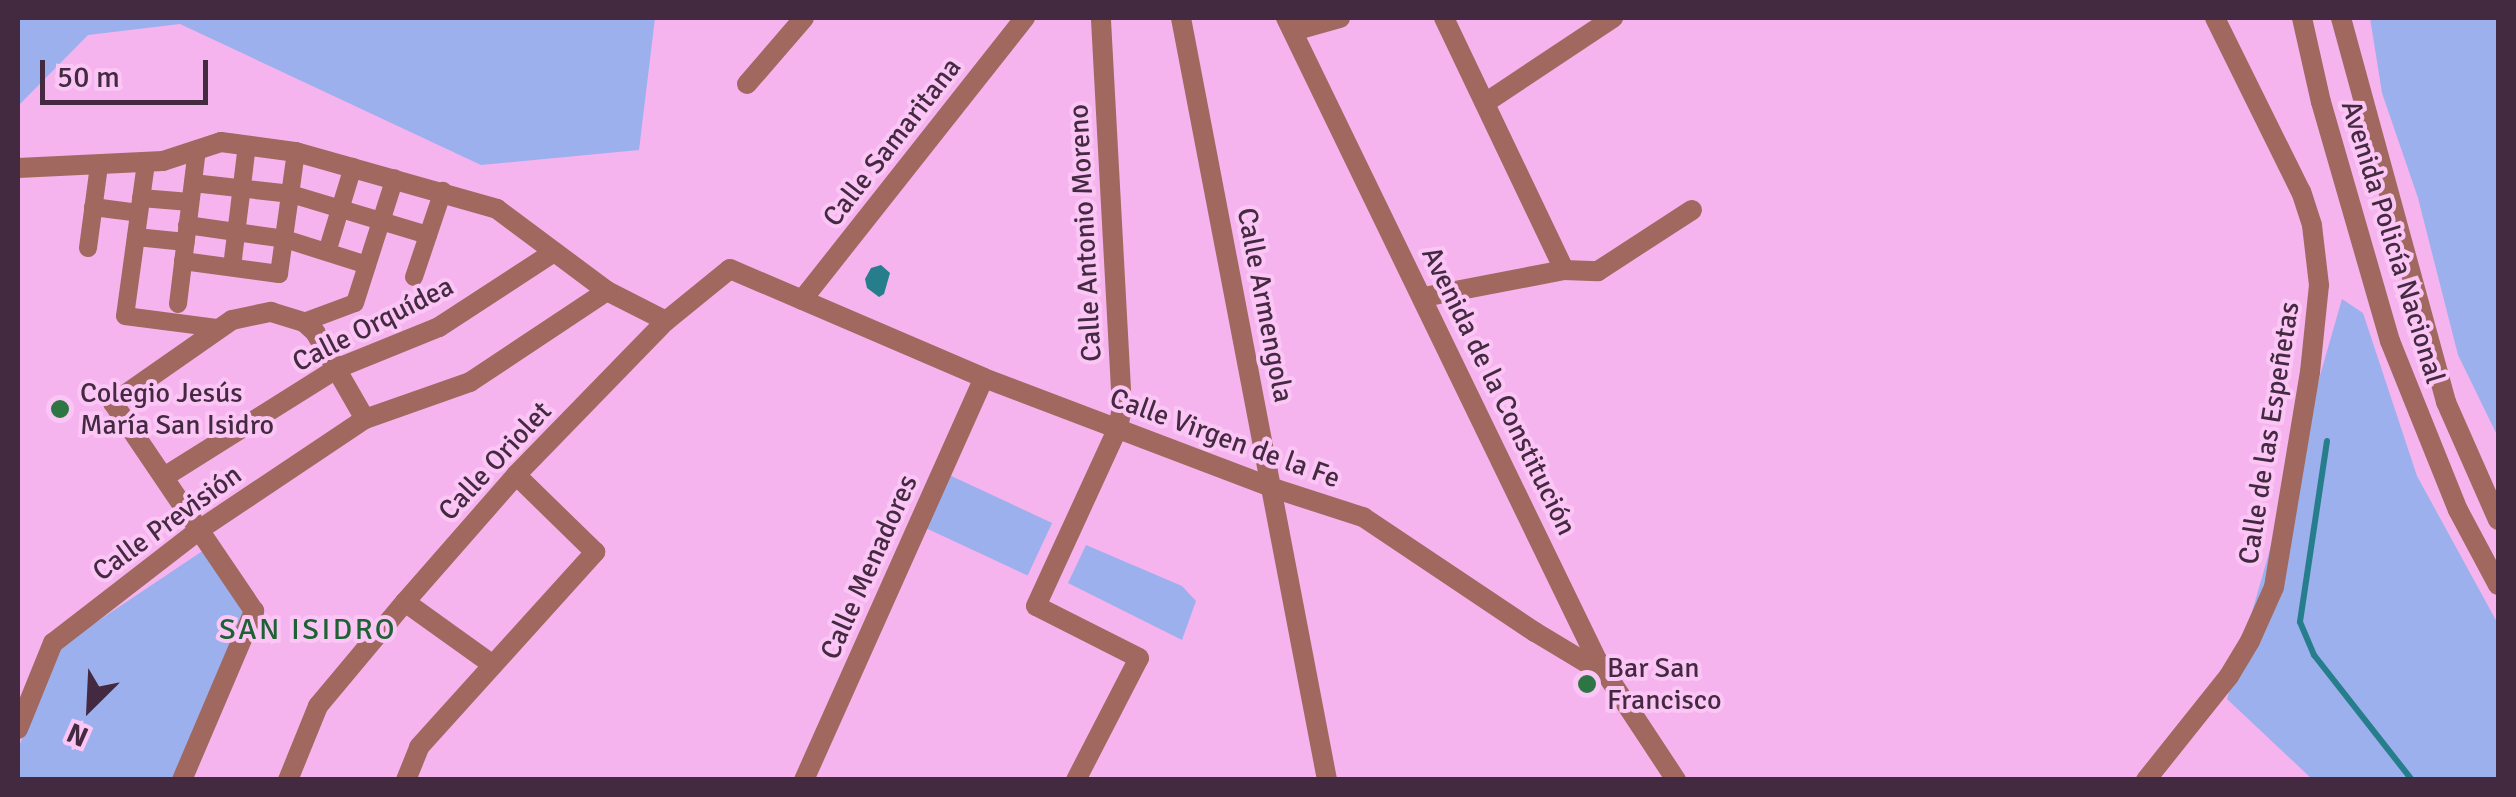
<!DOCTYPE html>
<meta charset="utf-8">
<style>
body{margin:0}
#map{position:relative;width:2516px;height:797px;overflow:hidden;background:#f5b4ee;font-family:Signika,sans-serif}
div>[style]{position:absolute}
.green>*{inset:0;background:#9cb0ed;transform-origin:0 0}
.water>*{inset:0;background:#267e8c}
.stream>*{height:6px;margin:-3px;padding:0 3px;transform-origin:3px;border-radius:3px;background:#267e8c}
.pedestrian>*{height:18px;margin:-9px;padding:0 9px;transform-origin:9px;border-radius:9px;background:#a0685f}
.minor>*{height:20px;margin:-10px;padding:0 10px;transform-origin:10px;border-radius:10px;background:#a0685f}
.tertiary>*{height:20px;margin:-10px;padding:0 10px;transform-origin:10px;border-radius:10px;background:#a0685f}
.dots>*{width:28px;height:28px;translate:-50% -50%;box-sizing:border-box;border:5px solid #fbc6f5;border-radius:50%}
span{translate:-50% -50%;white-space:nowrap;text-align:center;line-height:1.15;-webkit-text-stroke:8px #fbc6f5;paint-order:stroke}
.street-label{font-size:28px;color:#442a41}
.poi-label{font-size:28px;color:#442a41}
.left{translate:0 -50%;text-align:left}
.neighbourhood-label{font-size:30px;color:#1e6133;letter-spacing:2.5px}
.frame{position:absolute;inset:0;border:20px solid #442a41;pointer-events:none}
.north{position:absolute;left:40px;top:657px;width:100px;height:100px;-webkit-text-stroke:8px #fbc6f5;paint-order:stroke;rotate:204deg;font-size:28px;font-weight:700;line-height:40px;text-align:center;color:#442a41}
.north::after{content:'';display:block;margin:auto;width:35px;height:45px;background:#442a41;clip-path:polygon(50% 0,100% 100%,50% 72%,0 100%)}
.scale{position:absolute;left:40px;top:60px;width:168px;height:45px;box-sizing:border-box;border:5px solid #442a41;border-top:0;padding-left:12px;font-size:30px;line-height:35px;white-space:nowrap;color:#442a41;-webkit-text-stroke:8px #fbc6f5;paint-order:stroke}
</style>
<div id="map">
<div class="green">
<div style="clip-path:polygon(18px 18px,655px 18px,639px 150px,481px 165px,180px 24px,88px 35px,18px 106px)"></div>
<div style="clip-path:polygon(2370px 18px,2498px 18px,2498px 437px,2458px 355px,2418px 198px,2382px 93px)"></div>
<div style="clip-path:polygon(2342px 299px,2363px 313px,2417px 476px,2498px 624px,2498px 779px,2312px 779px,2227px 699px)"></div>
<div style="left:947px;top:474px;width:116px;height:58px;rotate:25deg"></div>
<div style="clip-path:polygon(1086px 545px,1182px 586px,1196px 601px,1182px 640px,1068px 583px)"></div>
<div style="clip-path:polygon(204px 550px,244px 614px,172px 779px,18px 780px,18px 749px,59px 647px)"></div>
</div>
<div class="water">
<div style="clip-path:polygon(881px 265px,890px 273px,884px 294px,879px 297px,867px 288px,865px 279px,871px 268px)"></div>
</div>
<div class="stream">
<div style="left:2327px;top:441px;width:183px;rotate:98.5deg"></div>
<div style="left:2300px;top:622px;width:36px;rotate:67deg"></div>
<div style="left:2314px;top:655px;width:159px;rotate:51.9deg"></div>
</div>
<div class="pedestrian">
<div style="left:146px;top:163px;width:154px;rotate:97.8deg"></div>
<div style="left:125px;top:316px;width:94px;rotate:7.4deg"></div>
<div style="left:193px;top:183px;width:99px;rotate:6.4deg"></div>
<div style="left:291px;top:194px;width:143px;rotate:16.7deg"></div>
<div style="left:141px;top:198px;width:49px;rotate:4.7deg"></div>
<div style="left:93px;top:207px;width:46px;rotate:7.4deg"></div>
<div style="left:187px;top:225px;width:99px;rotate:8.1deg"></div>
<div style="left:285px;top:239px;width:86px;rotate:17.6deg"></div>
<div style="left:136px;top:237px;width:50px;rotate:5.7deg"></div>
<div style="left:88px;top:248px;width:83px;rotate:-82.4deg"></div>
<div style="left:327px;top:252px;width:89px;rotate:-73deg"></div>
<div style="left:183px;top:261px;width:97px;rotate:7.7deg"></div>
<div style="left:279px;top:274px;width:123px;rotate:-82.1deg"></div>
<div style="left:232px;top:267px;width:123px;rotate:-83deg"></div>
<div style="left:414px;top:277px;width:91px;rotate:-71.4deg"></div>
<div style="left:178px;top:304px;width:156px;rotate:-83deg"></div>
<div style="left:304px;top:322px;width:54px;rotate:-20.4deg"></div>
<div style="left:355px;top:303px;width:131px;rotate:-72.3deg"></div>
</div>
<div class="minor">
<div style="left:1181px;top:18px;width:776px;rotate:79.15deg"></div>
<div style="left:1444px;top:18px;width:279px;rotate:64.5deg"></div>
<div style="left:1293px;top:31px;width:49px;rotate:-15.5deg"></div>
<div style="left:747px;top:84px;width:87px;rotate:-49.2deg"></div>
<div style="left:1485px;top:103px;width:154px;rotate:-33.6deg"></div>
<div style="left:18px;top:168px;width:145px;rotate:-2.8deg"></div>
<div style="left:163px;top:161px;width:61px;rotate:-18.1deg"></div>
<div style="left:221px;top:142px;width:76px;rotate:7.6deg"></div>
<div style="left:296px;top:152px;width:209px;rotate:15.8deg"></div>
<div style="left:497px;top:209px;width:137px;rotate:36.7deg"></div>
<div style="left:607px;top:291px;width:66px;rotate:27deg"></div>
<div style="left:1424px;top:297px;width:143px;rotate:-10.9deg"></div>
<div style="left:1564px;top:270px;width:34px;rotate:2deg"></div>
<div style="left:1598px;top:271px;width:112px;rotate:-33deg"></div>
<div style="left:802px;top:300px;width:360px;rotate:-51.7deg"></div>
<div style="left:164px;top:477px;width:205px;rotate:-32.1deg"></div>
<div style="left:338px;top:368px;width:109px;rotate:-22.1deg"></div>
<div style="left:439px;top:327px;width:137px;rotate:-33.1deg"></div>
<div style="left:405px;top:602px;width:108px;rotate:35.6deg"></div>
<div style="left:18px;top:729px;width:93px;rotate:-67.9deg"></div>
<div style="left:53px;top:643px;width:188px;rotate:-37.7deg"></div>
<div style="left:202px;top:528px;width:196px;rotate:-33.8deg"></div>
<div style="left:365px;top:419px;width:111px;rotate:-19.4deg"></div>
<div style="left:470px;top:382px;width:164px;rotate:-33.6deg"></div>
<div style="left:182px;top:780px;width:184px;rotate:-66.9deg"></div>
<div style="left:254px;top:611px;width:251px;rotate:-124.1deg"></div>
<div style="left:113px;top:403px;width:145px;rotate:-34.9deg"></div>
<div style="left:232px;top:320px;width:40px;rotate:-12deg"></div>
<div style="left:271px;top:312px;width:34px;rotate:17deg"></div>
<div style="left:304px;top:322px;width:15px;rotate:42deg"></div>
<div style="left:315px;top:332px;width:100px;rotate:60.1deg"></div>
<div style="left:288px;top:780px;width:80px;rotate:-67.9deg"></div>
<div style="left:318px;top:706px;width:136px;rotate:-50.1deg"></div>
<div style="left:405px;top:602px;width:169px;rotate:-48.8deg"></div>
<div style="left:516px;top:475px;width:215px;rotate:-45.8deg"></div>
<div style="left:666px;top:321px;width:82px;rotate:-39.1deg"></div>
<div style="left:730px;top:269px;width:276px;rotate:23.2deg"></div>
<div style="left:984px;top:378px;width:309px;rotate:20.8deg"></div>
<div style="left:1273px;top:488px;width:95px;rotate:17.9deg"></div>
<div style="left:1363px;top:517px;width:207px;rotate:33.8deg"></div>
<div style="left:1535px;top:632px;width:82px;rotate:31deg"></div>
<div style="left:406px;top:780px;width:35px;rotate:-68deg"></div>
<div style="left:419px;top:747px;width:263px;rotate:-47.9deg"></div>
<div style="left:595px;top:552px;width:110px;rotate:-135.7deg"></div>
<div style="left:804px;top:780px;width:440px;rotate:-65.9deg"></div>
<div style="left:1076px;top:780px;width:137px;rotate:-62.7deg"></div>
<div style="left:1139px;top:658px;width:115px;rotate:-153.2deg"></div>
<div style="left:1036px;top:606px;width:196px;rotate:-65.3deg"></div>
<div style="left:1118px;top:428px;width:20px;rotate:-79deg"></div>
<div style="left:1122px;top:408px;width:391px;rotate:-93.1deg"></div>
<div style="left:2146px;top:780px;width:133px;rotate:-51.4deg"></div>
<div style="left:2229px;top:676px;width:41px;rotate:-59deg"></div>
<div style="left:2250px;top:641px;width:59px;rotate:-66deg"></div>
<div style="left:2274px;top:587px;width:218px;rotate:-80.5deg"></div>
<div style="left:2310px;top:372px;width:87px;rotate:-84.1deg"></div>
<div style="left:2319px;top:285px;width:60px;rotate:-96.7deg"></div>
<div style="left:2312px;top:225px;width:35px;rotate:-108deg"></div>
<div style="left:2301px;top:192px;width:194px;rotate:-116.3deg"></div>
</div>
<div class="tertiary">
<div style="left:1286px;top:18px;width:713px;rotate:64.15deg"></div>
<div style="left:1597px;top:660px;width:144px;rotate:56.6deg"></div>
<div style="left:2302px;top:18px;width:86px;rotate:77.3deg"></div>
<div style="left:2321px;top:102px;width:249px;rotate:73.9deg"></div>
<div style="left:2390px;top:341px;width:182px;rotate:68.1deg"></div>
<div style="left:2458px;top:510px;width:85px;rotate:61.9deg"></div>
<div style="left:2341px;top:18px;width:398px;rotate:74.7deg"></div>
<div style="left:2446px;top:402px;width:129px;rotate:66.2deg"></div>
</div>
<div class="dots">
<div style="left:60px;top:409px;background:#2d7542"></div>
<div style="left:1587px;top:684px;background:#2d7542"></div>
</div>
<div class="street-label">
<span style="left:892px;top:142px;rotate:-52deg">Calle Samaritana</span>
<span style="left:1085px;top:233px;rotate:-93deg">Calle Antonio Moreno</span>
<span style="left:2393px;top:242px;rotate:73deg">Avenida Policía Nacional</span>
<span style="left:1265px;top:305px;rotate:79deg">Calle Armengola</span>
<span style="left:373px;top:324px;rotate:-27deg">Calle Orquídea</span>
<span style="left:1499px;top:391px;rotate:64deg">Avenida de la Constitución</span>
<span style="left:2269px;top:433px;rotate:-81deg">Calle de las Espeñetas</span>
<span style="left:1225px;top:438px;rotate:20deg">Calle Virgen de la Fe</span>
<span style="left:495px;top:461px;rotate:-47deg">Calle Oriolet</span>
<span style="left:167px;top:523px;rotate:-36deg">Calle Previsión</span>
<span style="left:869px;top:567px;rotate:-66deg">Calle Menadores</span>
</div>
<div class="poi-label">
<span class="left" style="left:80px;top:409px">Colegio Jesús<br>María San Isidro</span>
<span class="left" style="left:1607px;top:684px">Bar San<br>Francisco</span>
</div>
<div class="neighbourhood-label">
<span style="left:308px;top:630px">SAN ISIDRO</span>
</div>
<div class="frame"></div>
<div class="north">N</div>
<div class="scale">50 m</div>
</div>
